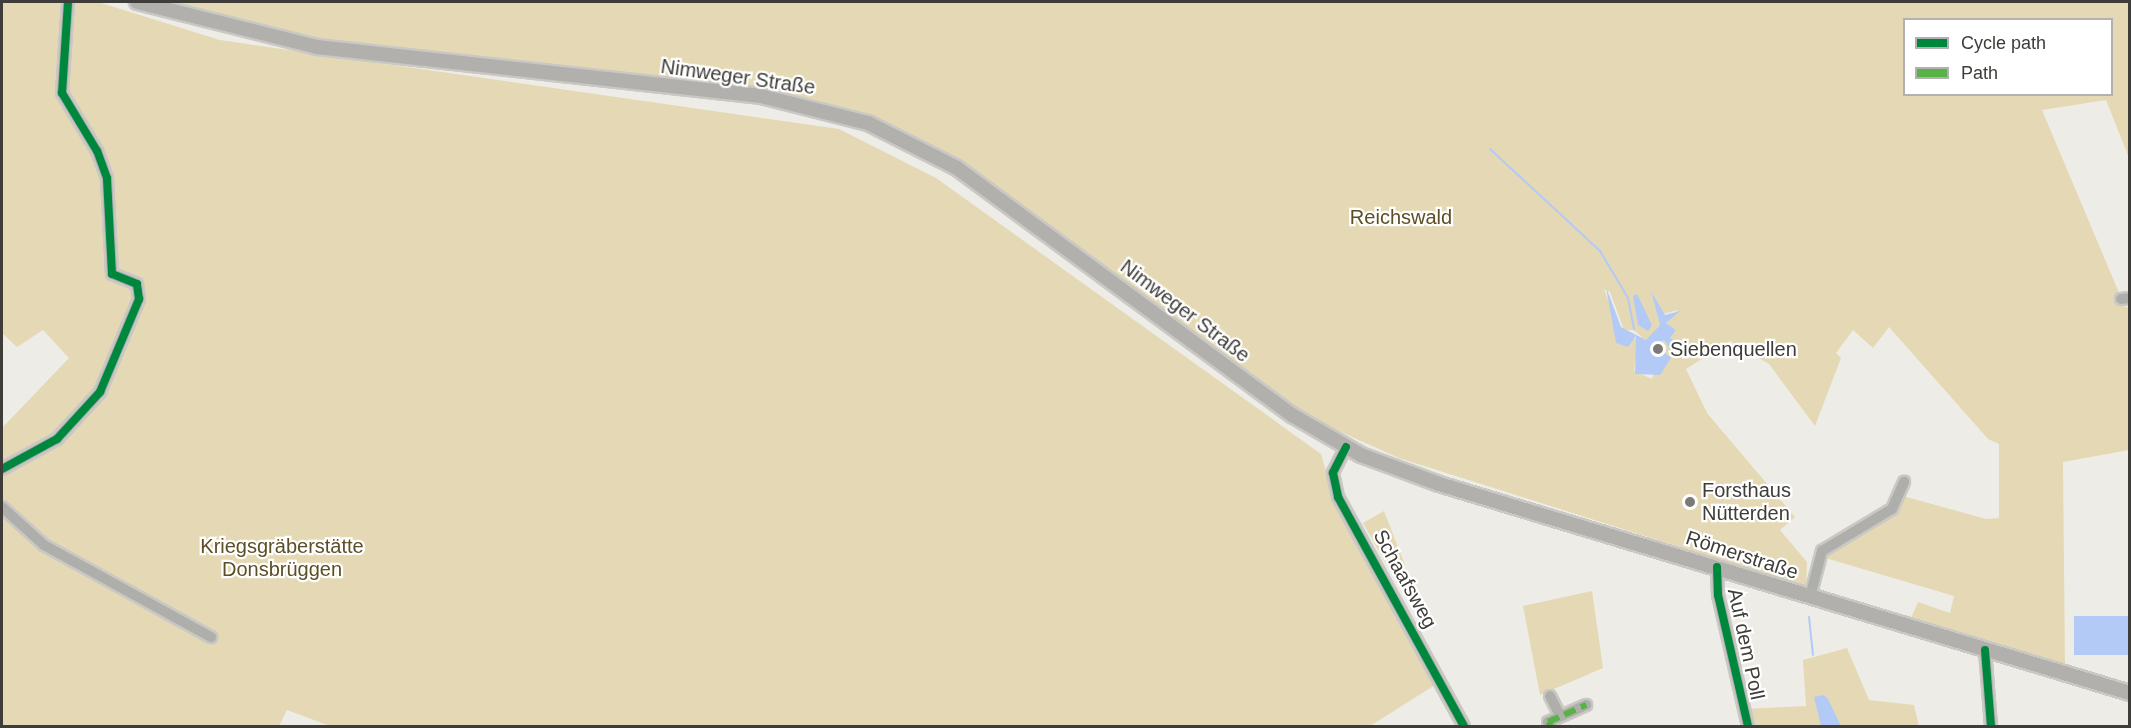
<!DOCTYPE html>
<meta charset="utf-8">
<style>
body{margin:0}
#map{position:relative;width:2131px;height:728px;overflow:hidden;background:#eeece6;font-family:Helvetica,sans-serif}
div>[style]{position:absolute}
.green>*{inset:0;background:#e4d9b4}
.water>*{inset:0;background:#b4caf6;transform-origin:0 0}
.stream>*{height:2px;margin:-1px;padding:0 1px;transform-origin:1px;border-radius:1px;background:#b4caf6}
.roads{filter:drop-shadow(2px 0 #cac8c4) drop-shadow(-2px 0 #cac8c4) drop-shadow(0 2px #cac8c4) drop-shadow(0 -2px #cac8c4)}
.minor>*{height:10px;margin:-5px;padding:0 5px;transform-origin:5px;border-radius:5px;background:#aeaeab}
.major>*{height:14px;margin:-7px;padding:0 7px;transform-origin:7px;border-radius:7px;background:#b1b0ac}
.quiet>*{height:6px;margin-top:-3px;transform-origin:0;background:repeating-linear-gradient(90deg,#57b346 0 12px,transparent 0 18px)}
.cycleway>*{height:8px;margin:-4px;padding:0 4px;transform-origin:4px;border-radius:4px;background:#00873e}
.dots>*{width:16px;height:16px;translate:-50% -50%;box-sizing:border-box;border:3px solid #fff;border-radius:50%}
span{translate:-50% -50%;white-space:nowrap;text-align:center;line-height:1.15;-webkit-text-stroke:4.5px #fff;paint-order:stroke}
.street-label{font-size:20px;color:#3e3d39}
.park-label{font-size:20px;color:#5c4f25}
.poi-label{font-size:20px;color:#3e3d39}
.left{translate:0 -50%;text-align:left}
.frame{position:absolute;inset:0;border:3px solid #3e3d39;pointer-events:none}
.legend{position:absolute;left:1903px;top:18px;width:210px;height:78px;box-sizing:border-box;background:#fff;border:2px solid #b2b1b0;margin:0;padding:8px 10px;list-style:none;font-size:18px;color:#3e3d39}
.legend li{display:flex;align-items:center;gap:12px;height:30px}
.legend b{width:30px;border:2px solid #b2b1b0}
</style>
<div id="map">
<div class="green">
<div style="clip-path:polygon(2px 2px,98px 2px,220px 40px,839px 129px,936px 178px,1321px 454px,1333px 494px,1435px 685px,1370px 726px,330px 726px,287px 710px,279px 726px,2px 726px,2px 428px,69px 358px,43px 330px,17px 347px,2px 333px)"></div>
<div style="clip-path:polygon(evenodd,149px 2px,2129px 2px,2129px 158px,2106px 100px,2042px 110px,2125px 307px,2129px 307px,2129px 450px,2063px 462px,2065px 667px,1910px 620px,1918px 602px,1950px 613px,1954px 596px,1822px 557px,1896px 513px,1903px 496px,1986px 519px,1999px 518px,1999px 444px,1988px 439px,1889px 327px,1873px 348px,1853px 330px,1836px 353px,1841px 358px,1815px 426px,1769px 364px,1730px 341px,1686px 369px,1707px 413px,1795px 517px,1780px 530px,1807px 562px,1806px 587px,1399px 458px,1312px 419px,957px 168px,819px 108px,409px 58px,225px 28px,149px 2px,1904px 20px,2112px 20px,2112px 94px,1904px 94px,1904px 20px,149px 2px,1604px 289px,1610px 292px,1624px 330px,1634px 330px,1646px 341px,1660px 325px,1652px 292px,1663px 314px,1678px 310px,1666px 323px,1676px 330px,1669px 337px,1677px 346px,1673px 354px,1664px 340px,1655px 344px,1660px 349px,1652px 379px,1634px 371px,1638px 338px,1616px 341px,1616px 320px,1604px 289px)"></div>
<div style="clip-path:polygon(1384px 511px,1405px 565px,1390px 571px,1363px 523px)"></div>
<div style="clip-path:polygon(1592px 591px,1603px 668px,1540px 695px,1523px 606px)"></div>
<div style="clip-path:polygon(1847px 648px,1869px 700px,1914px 705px,1919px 726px,1749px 726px,1745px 709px,1806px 706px,1803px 660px)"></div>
</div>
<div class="water">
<div style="clip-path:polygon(1606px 287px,1621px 327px,1646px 340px,1660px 325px,1651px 291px,1665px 315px,1680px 311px,1666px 323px,1676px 330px,1670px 338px,1678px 343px,1673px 354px,1664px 340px,1655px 345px,1671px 358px,1660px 375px,1635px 374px,1636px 336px,1628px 347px,1616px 343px)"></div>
<div style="clip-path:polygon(1637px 294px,1652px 325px,1648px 331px,1638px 325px,1633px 296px)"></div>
<div style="left:2129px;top:616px;width:39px;height:55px;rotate:90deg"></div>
<div style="clip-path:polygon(1824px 695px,1828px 699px,1841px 726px,1821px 726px,1814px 697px)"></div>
</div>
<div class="stream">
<div style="left:1490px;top:149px;width:150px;rotate:42.8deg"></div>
<div style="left:1600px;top:251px;width:55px;rotate:59.2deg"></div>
<div style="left:1628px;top:298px;width:32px;rotate:79deg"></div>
<div style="left:1809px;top:617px;width:38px;rotate:84deg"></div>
</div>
<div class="roads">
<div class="minor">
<div style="left:2121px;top:299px;width:9px;rotate:-6deg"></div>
<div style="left:1346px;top:447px;width:29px;rotate:117deg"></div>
<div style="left:1333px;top:473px;width:25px;rotate:78deg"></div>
<div style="left:1338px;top:497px;width:261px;rotate:61.2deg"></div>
<div style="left:2px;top:469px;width:63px;rotate:-28.6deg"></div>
<div style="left:57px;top:439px;width:64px;rotate:-47.5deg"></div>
<div style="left:100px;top:392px;width:101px;rotate:-67.2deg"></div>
<div style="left:139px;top:299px;width:15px;rotate:-98deg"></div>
<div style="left:137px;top:284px;width:27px;rotate:-158deg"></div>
<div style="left:112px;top:274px;width:96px;rotate:-93deg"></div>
<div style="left:107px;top:178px;width:29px;rotate:-110deg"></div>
<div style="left:97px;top:151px;width:68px;rotate:-121.1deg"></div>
<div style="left:62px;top:93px;width:91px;rotate:-86.2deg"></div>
<div style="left:2px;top:507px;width:57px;rotate:42.1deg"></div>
<div style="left:44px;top:545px;width:191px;rotate:28.9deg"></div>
<div style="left:1717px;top:567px;width:28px;rotate:88deg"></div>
<div style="left:1718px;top:595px;width:134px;rotate:77.1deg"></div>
<div style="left:1810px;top:597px;width:48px;rotate:-75.4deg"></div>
<div style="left:1822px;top:551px;width:82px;rotate:-31deg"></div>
<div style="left:1892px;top:509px;width:30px;rotate:-66deg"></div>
<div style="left:1985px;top:650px;width:76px;rotate:85.5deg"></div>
<div style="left:1550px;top:696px;width:22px;rotate:63deg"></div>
<div style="left:1551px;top:726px;width:5px;rotate:-127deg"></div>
<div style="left:1548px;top:722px;width:42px;rotate:-24.1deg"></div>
</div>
<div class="major">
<div style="left:137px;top:2px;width:186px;rotate:14deg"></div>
<div style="left:317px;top:47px;width:447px;rotate:6.3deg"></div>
<div style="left:761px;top:96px;width:110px;rotate:14.2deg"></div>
<div style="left:868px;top:123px;width:100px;rotate:26.8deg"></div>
<div style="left:957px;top:168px;width:416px;rotate:36.4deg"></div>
<div style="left:1292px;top:415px;width:80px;rotate:30.1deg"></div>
<div style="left:1361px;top:455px;width:83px;rotate:20.4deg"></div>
<div style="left:1439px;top:484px;width:722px;rotate:16.83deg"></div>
</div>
</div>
<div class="quiet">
<div style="left:1551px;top:726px;width:5px;rotate:-127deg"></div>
<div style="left:1548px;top:722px;width:42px;rotate:-24.1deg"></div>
</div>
<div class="cycleway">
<div style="left:1346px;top:447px;width:29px;rotate:117deg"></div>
<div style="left:1333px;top:473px;width:25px;rotate:78deg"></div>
<div style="left:1338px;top:497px;width:261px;rotate:61.2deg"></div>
<div style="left:2px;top:469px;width:63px;rotate:-28.6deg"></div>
<div style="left:57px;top:439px;width:64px;rotate:-47.5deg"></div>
<div style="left:100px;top:392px;width:101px;rotate:-67.2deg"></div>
<div style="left:139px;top:299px;width:15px;rotate:-98deg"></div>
<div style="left:137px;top:284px;width:27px;rotate:-158deg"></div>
<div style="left:112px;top:274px;width:96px;rotate:-93deg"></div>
<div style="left:107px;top:178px;width:29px;rotate:-110deg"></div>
<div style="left:97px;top:151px;width:68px;rotate:-121.1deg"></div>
<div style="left:62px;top:93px;width:91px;rotate:-86.2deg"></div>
<div style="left:1717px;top:567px;width:28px;rotate:88deg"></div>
<div style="left:1718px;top:595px;width:134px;rotate:77.1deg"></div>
<div style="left:1985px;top:650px;width:76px;rotate:85.5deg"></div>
</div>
<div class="dots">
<div style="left:1658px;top:349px;background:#7c7a76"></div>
<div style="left:1690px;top:502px;background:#7c7a76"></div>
</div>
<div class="street-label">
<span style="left:738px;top:77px;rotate:8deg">Nimweger Straße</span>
<span style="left:1185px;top:311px;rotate:37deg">Nimweger Straße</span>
<span style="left:1742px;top:555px;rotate:18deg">Römerstraße</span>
<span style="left:1405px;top:579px;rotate:61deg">Schaafsweg</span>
<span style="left:1746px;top:644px;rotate:78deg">Auf dem Poll</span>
</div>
<div class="park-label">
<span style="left:1401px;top:217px">Reichswald</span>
<span style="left:282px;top:558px">Kriegsgräberstätte<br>Donsbrüggen</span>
</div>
<div class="poi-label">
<span class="left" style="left:1670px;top:349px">Siebenquellen</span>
<span class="left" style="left:1702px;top:502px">Forsthaus<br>Nütterden</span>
</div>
<div class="frame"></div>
<ul class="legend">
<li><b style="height:8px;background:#00873e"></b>Cycle path</li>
<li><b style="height:8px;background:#57b346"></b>Path</li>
</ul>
</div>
